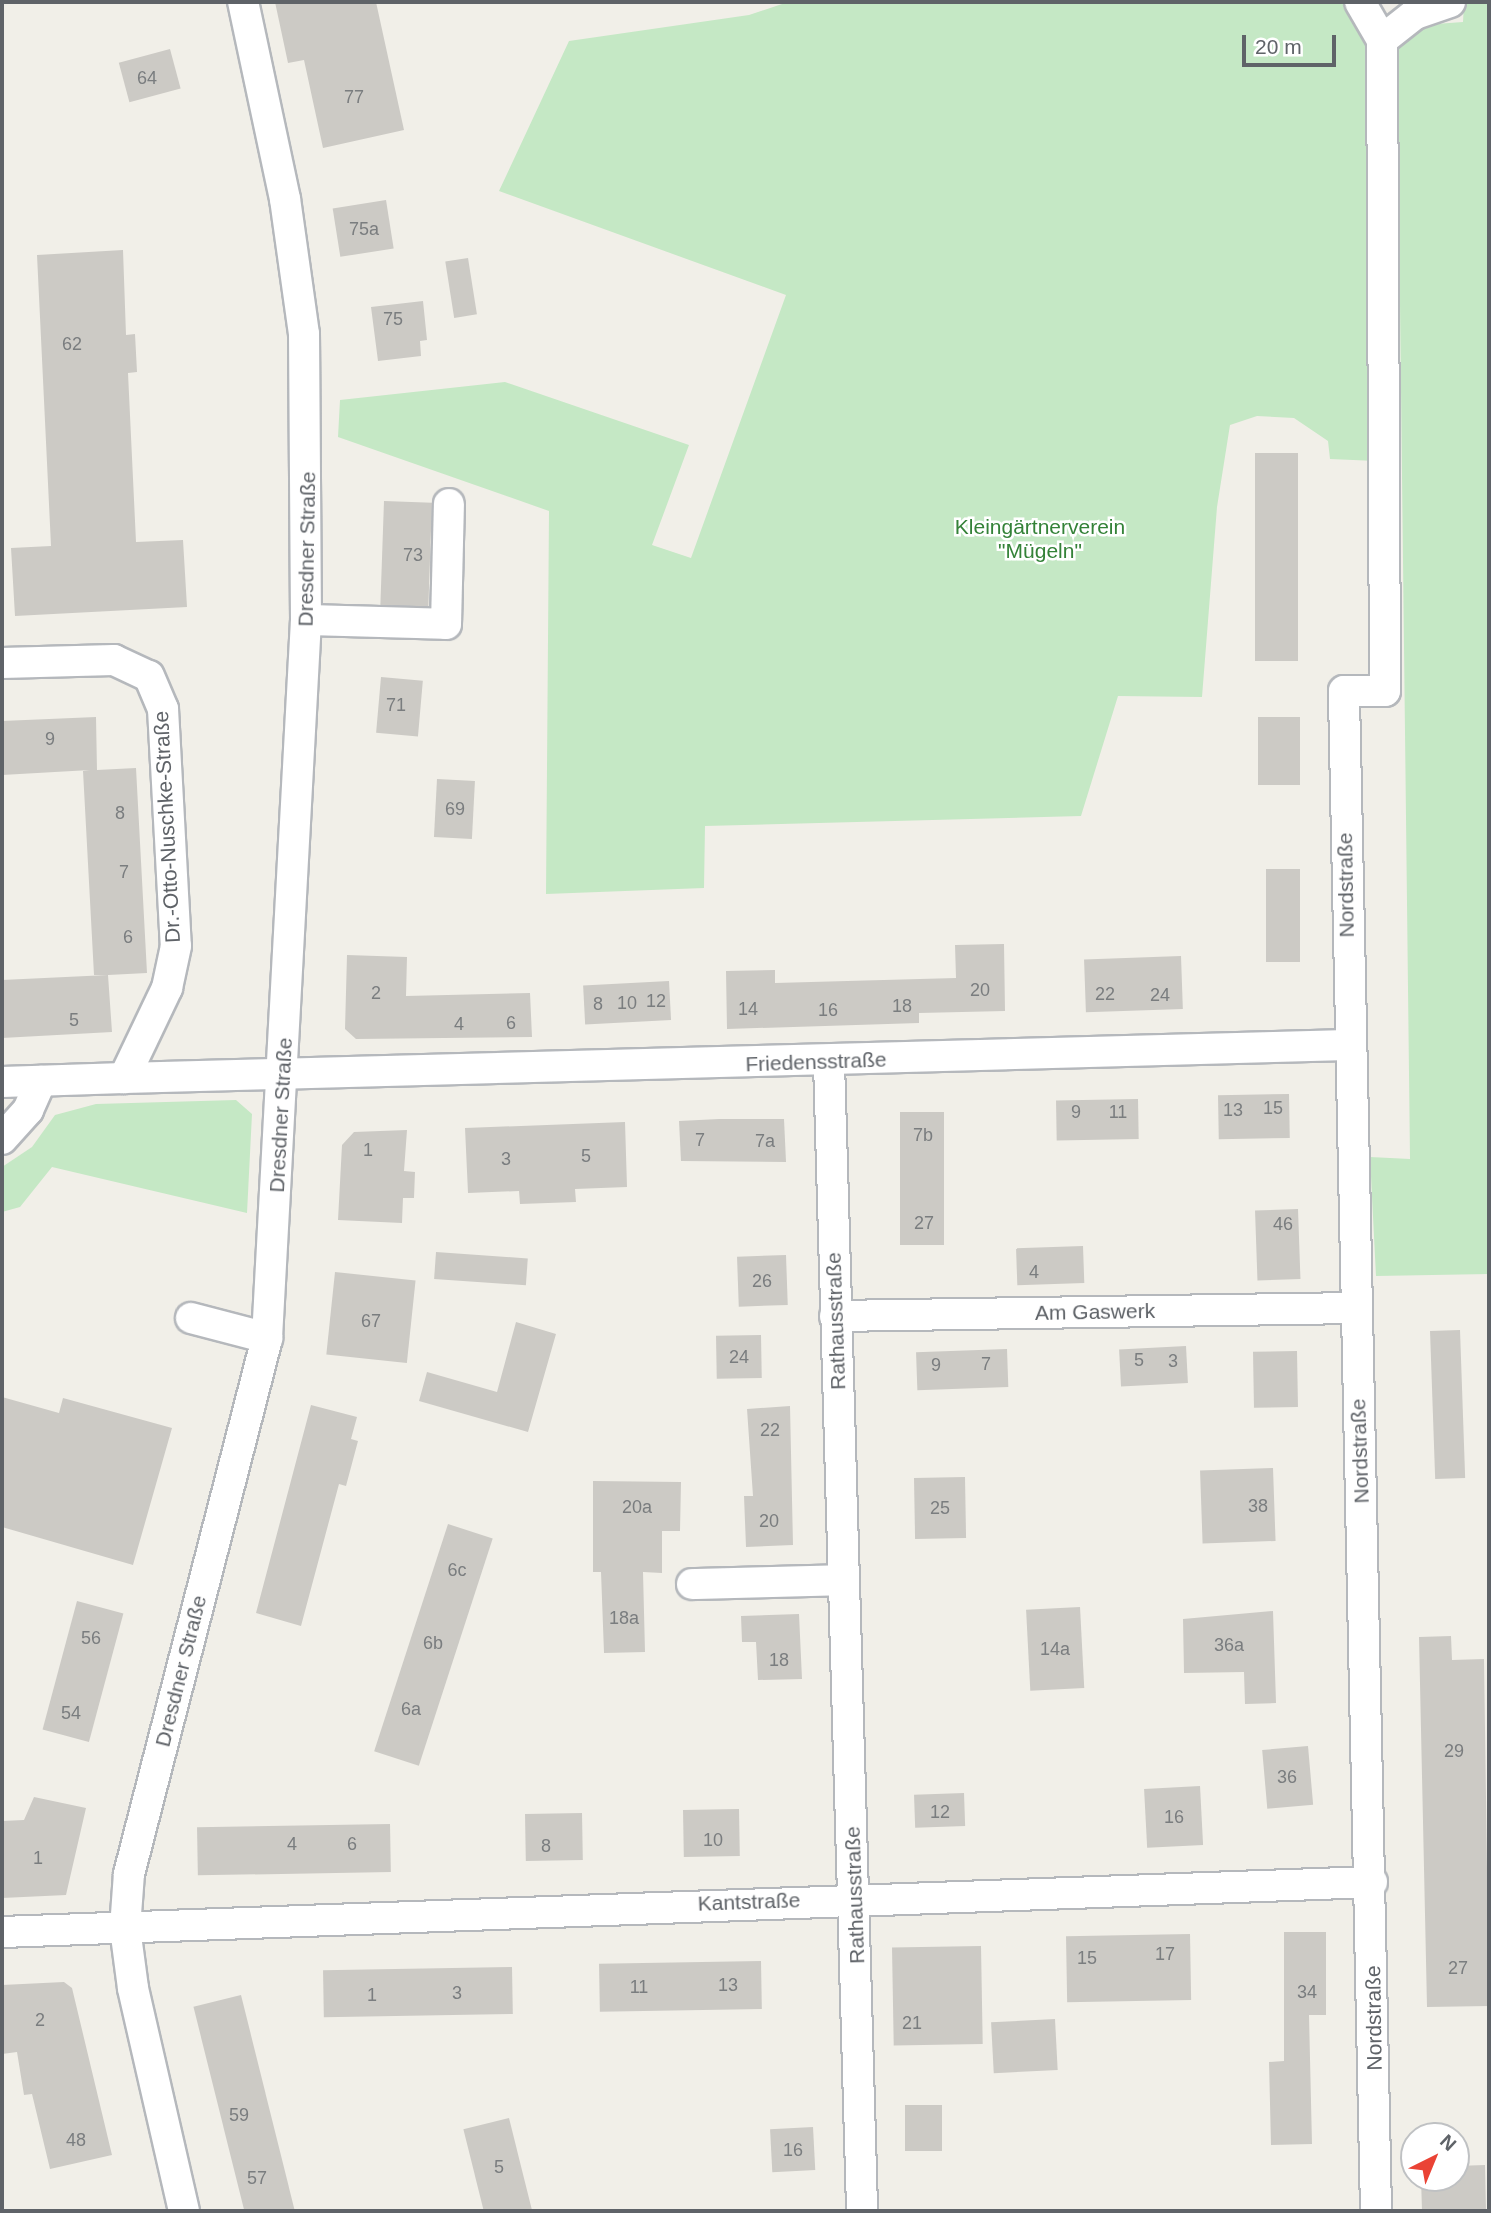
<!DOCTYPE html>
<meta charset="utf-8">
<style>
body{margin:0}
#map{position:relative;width:1491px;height:2213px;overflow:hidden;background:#f1efe8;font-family:Helvetica,sans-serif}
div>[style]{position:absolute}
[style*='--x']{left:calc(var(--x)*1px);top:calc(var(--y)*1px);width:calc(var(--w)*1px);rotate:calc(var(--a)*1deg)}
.green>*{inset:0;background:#c5e8c5}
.building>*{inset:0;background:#cccac5;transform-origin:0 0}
.roads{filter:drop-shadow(2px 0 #b5b8bc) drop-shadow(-2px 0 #b5b8bc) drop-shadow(0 2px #b5b8bc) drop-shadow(0 -2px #b5b8bc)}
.minor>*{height:30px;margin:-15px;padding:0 15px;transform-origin:15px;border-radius:15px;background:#fff}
span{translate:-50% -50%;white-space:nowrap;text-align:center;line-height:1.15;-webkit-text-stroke:5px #fff;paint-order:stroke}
.number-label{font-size:18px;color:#7a7d7f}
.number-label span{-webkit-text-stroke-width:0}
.park-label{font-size:21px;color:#348238}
.street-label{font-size:21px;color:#5f6368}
.frame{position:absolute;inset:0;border:4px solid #5f6368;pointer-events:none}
.north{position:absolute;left:1400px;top:2122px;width:70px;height:70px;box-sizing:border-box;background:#fff;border:2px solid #bfc1c3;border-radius:50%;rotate:43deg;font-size:19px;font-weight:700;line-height:28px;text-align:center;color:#5f6368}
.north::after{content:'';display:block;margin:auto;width:24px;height:32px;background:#ea4335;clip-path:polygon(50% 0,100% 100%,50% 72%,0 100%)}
.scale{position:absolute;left:1242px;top:35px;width:94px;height:32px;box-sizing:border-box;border:4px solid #5f6368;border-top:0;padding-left:9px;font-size:21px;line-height:24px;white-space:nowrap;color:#5f6368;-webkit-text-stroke:5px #fff;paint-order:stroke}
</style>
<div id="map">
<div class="green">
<i style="clip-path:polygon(788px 2px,1346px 2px,1376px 42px,1376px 461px,1330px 459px,1328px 441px,1294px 418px,1257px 416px,1230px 425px,1217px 507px,1202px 697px,1118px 696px,1081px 816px,705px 826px,704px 888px,546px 894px,549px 511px,338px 437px,340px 400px,505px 382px,689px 445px,652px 545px,691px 558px,786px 295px,499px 191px,569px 41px,749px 15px)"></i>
<i style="clip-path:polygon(1464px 2px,1489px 2px,1489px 1274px,1376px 1276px,1370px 1157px,1410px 1159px,1397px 48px,1422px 25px,1463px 22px)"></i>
<i style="clip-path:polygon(236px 1100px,252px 1114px,247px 1213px,52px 1167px,20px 1207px,2px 1212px,2px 1167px,32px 1147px,55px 1115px,96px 1104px)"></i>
</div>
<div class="building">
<i style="clip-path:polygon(275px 2px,376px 2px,404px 130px,323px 148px,304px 60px,288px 63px)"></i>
<i style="left:170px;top:49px;width:41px;height:53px;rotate:75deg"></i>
<i style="left:386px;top:200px;width:49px;height:54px;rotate:81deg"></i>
<i style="clip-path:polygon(123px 250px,126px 335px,135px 334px,137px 372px,128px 373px,136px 542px,183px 540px,187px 607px,15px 616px,11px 548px,51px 546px,37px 255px)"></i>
<i style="left:468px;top:258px;width:57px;height:23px;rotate:81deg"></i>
<i style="clip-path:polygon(423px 301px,427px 340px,420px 341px,421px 356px,378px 361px,371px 307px)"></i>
<i style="left:1255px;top:453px;width:43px;height:208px"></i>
<i style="left:384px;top:501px;width:48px;height:104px;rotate:2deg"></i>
<i style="left:381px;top:677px;width:42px;height:56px;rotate:5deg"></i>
<i style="clip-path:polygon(96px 717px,97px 770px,136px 768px,147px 973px,108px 975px,112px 1032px,2px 1038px,2px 980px,108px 975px,94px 975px,83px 771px,90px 770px,2px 775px,2px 721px)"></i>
<i style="left:1258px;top:717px;width:42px;height:68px"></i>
<i style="left:437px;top:779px;width:38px;height:58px;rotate:3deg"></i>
<i style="left:1266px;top:869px;width:34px;height:93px"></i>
<i style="clip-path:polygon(1004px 944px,1005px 1011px,919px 1013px,919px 1023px,727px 1029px,726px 971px,775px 970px,775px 983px,956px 978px,955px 945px)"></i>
<i style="clip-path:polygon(347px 955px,407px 957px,406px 996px,530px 993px,532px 1037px,356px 1039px,345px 1029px)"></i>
<i style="left:1181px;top:956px;width:53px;height:97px;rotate:88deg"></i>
<i style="left:669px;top:981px;width:39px;height:86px;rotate:87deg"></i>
<i style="left:1289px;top:1094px;width:44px;height:71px;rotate:89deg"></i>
<i style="left:1138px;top:1099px;width:40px;height:82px;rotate:89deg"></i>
<i style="left:944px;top:1112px;width:133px;height:44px;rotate:90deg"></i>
<i style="clip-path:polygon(719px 1119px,784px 1119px,786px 1162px,681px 1161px,679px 1121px)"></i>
<i style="clip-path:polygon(625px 1122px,627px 1187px,575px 1189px,576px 1202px,520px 1204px,519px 1191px,468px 1193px,465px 1128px)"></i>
<i style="clip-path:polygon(407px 1130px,404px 1171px,415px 1172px,414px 1198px,403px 1198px,402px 1223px,338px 1220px,342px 1145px,354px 1132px)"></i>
<i style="left:1298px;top:1209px;width:70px;height:43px;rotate:88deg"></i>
<i style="left:1083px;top:1246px;width:37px;height:67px;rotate:88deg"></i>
<i style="left:436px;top:1252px;width:92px;height:27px;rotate:4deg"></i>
<i style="left:786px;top:1255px;width:50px;height:49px;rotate:88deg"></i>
<i style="left:335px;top:1272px;width:81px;height:83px;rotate:6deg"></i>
<i style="clip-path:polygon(516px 1322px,556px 1334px,528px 1432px,419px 1401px,427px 1372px,497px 1392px)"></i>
<i style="left:1460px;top:1330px;width:148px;height:30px;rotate:88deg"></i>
<i style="left:761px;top:1335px;width:43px;height:45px;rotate:89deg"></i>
<i style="left:1186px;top:1346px;width:37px;height:67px;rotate:87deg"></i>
<i style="left:1007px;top:1349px;width:38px;height:91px;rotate:88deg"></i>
<i style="left:1297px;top:1351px;width:56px;height:44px;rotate:89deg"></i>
<i style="clip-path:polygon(2px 1397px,59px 1413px,63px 1398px,172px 1428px,133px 1565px,2px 1527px)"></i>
<i style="clip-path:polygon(311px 1405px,357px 1417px,351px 1439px,358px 1441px,346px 1486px,339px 1484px,301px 1626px,256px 1613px)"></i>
<i style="clip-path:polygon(790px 1406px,793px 1545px,746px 1547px,744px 1496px,753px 1496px,747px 1409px)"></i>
<i style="left:1273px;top:1468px;width:73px;height:73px;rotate:88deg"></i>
<i style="left:965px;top:1477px;width:61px;height:51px;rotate:89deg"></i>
<i style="clip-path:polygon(593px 1481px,681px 1482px,680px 1531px,662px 1531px,662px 1573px,643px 1572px,645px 1652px,604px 1653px,601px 1572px,593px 1572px)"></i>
<i style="left:448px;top:1524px;width:47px;height:239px;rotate:18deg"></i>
<i style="left:77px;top:1601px;width:48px;height:133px;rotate:15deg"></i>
<i style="left:1080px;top:1607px;width:81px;height:54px;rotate:87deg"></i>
<i style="clip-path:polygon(1273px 1611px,1276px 1703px,1245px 1704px,1244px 1672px,1184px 1673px,1183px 1619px)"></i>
<i style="clip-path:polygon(799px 1614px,802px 1679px,758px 1680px,756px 1642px,742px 1642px,741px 1616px)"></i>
<i style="clip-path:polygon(1451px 1636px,1452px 1660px,1484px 1659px,1489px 2006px,1427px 2007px,1419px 1637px)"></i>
<i style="left:1308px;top:1746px;width:59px;height:46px;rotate:85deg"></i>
<i style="left:1200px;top:1786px;width:59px;height:56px;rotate:87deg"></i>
<i style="left:964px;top:1793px;width:33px;height:50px;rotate:88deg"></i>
<i style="clip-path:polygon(34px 1797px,86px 1808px,66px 1895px,2px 1898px,2px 1821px,24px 1820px)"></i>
<i style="left:739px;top:1809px;width:47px;height:56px;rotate:89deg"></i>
<i style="left:582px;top:1813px;width:47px;height:57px;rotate:89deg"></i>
<i style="left:390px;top:1824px;width:48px;height:193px;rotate:89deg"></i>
<i style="clip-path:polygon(1284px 1932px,1326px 1932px,1326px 2015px,1309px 2015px,1312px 2144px,1271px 2145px,1269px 2062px,1284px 2061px)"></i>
<i style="left:1190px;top:1934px;width:66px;height:124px;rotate:89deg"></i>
<i style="left:981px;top:1946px;width:98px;height:89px;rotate:89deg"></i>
<i style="left:761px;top:1961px;width:48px;height:162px;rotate:89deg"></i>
<i style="left:512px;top:1967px;width:47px;height:189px;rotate:89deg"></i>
<i style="clip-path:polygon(64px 1982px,72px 1988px,112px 2155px,50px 2169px,32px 2094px,24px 2095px,17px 2052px,2px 2054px,2px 1985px)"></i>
<i style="left:241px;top:1995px;width:222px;height:49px;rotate:76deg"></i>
<i style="left:1055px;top:2019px;width:51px;height:64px;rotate:87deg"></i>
<i style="left:905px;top:2105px;width:37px;height:46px"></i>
<i style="left:509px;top:2118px;width:96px;height:47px;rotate:76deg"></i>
<i style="left:813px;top:2127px;width:43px;height:43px;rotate:87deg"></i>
<i style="clip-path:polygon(1485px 2165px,1486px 2211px,1422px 2211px,1421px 2178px,1456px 2178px,1456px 2166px)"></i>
</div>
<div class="roads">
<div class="minor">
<i style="--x:1360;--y:2;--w:44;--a:59.9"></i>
<i style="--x:306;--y:620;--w:140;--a:1.6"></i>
<i style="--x:446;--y:624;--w:120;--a:-88.6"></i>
<i style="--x:2;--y:663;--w:112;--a:-1.5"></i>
<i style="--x:114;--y:660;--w:38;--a:25"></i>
<i style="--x:149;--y:676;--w:36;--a:67"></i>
<i style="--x:163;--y:709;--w:237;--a:86.9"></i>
<i style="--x:176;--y:946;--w:43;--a:102.1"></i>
<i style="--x:167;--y:988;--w:100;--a:115.5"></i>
<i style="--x:124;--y:1078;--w:1224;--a:-1.54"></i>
<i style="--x:829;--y:1062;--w:1149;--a:88.35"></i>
<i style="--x:2;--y:1082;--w:122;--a:-1.9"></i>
<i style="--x:2;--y:1139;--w:39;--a:-48"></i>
<i style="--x:28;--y:1110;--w:32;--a:-66"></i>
<i style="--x:835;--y:1316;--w:520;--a:-0.88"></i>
<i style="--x:191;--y:1318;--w:79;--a:14.7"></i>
<i style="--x:692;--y:1584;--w:151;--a:-1.5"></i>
<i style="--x:2;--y:1932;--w:1371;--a:-2.09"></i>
<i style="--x:184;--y:2211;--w:229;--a:-102.9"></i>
<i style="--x:133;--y:1988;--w:61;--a:-97.6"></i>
<i style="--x:125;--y:1928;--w:54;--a:-85.8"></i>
<i style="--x:129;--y:1874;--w:553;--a:-75.56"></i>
<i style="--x:267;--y:1338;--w:719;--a:-86.89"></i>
<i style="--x:306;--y:620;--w:286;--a:-90.4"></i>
<i style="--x:304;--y:334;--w:136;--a:-98"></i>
<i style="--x:285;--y:199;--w:201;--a:-102"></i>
<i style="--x:1376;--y:2211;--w:1520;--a:-91.21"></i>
<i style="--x:1344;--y:691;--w:41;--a:0"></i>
<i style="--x:1385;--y:691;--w:651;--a:-90.26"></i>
<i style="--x:1382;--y:40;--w:42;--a:-38.2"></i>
<i style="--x:1415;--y:14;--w:37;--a:-19"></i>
</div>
</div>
<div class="number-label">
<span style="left:147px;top:78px">64</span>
<span style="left:354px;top:97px">77</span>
<span style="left:364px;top:229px">75a</span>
<span style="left:393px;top:319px">75</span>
<span style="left:72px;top:344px">62</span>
<span style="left:413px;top:555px">73</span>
<span style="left:396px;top:705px">71</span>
<span style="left:50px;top:739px">9</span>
<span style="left:455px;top:809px">69</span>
<span style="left:120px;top:813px">8</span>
<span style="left:124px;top:872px">7</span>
<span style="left:128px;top:937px">6</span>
<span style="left:980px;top:990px">20</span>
<span style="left:376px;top:993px">2</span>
<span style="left:1105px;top:994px">22</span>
<span style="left:1160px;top:995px">24</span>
<span style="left:656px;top:1001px">12</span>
<span style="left:627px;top:1003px">10</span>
<span style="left:598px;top:1004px">8</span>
<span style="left:902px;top:1006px">18</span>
<span style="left:748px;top:1009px">14</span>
<span style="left:828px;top:1010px">16</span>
<span style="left:74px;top:1020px">5</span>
<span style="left:511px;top:1023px">6</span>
<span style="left:459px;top:1024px">4</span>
<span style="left:1273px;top:1108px">15</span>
<span style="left:1233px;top:1110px">13</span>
<span style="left:1076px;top:1112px">9</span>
<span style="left:1118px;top:1112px">11</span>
<span style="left:923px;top:1135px">7b</span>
<span style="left:700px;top:1140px">7</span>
<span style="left:765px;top:1141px">7a</span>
<span style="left:368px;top:1150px">1</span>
<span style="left:586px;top:1156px">5</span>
<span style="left:506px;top:1159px">3</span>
<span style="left:924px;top:1223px">27</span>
<span style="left:1283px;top:1224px">46</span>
<span style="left:1034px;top:1272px">4</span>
<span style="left:762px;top:1281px">26</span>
<span style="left:371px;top:1321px">67</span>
<span style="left:739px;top:1357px">24</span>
<span style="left:1139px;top:1360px">5</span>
<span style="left:1173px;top:1361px">3</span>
<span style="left:986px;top:1364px">7</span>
<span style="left:936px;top:1365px">9</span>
<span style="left:770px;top:1430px">22</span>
<span style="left:1258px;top:1506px">38</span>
<span style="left:637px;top:1507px">20a</span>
<span style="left:940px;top:1508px">25</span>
<span style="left:769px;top:1521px">20</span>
<span style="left:457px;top:1570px">6c</span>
<span style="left:624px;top:1618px">18a</span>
<span style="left:91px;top:1638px">56</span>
<span style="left:433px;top:1643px">6b</span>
<span style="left:1229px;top:1645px">36a</span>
<span style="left:1055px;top:1649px">14a</span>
<span style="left:779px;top:1660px">18</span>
<span style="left:411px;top:1709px">6a</span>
<span style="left:71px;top:1713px">54</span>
<span style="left:1454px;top:1751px">29</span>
<span style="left:1287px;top:1777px">36</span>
<span style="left:940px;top:1812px">12</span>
<span style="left:1174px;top:1817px">16</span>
<span style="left:713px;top:1840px">10</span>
<span style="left:292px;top:1844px">4</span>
<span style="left:352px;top:1844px">6</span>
<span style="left:546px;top:1846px">8</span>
<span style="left:38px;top:1858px">1</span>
<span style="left:1165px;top:1954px">17</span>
<span style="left:1087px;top:1958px">15</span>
<span style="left:1458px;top:1968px">27</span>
<span style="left:728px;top:1985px">13</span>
<span style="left:639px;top:1987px">11</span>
<span style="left:1307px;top:1992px">34</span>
<span style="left:457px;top:1993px">3</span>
<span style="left:372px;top:1995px">1</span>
<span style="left:40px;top:2020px">2</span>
<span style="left:912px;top:2023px">21</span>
<span style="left:239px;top:2115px">59</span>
<span style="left:76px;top:2140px">48</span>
<span style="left:793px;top:2150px">16</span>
<span style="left:499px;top:2167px">5</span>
<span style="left:257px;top:2178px">57</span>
</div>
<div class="park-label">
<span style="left:1040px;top:539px">Kleingärtnerverein<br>"Mügeln"</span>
</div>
<div class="street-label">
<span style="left:307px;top:549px;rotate:-89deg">Dresdner Straße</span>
<span style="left:167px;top:827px;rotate:-93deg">Dr.-Otto-Nuschke-Straße</span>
<span style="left:1346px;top:885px;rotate:-91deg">Nordstraße</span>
<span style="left:816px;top:1062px;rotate:-2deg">Friedensstraße</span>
<span style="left:281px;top:1115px;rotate:-87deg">Dresdner Straße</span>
<span style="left:1095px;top:1312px;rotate:-1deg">Am Gaswerk</span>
<span style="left:836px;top:1321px;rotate:-92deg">Rathausstraße</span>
<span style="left:1360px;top:1451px;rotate:-92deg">Nordstraße</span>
<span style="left:181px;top:1671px;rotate:-76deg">Dresdner Straße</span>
<span style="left:855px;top:1895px;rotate:-92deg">Rathausstraße</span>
<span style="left:749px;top:1902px;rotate:-2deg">Kantstraße</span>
<span style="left:1374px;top:2018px;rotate:-91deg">Nordstraße</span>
</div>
<div class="frame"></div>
<div class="north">N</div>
<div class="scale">20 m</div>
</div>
